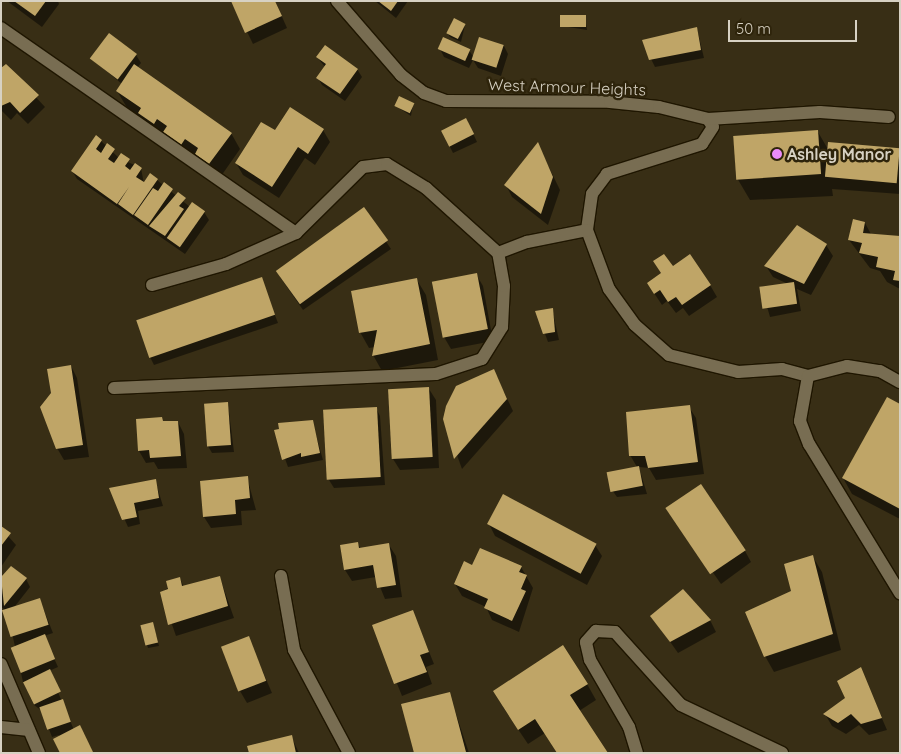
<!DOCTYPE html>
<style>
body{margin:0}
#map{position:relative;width:901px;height:754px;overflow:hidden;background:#382e15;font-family:Quicksand,sans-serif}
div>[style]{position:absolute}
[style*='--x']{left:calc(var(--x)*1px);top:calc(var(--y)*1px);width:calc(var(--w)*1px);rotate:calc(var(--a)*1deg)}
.shadow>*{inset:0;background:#0007}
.building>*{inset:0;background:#bfa567;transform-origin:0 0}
.roads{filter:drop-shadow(1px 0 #1f1600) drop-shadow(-1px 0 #1f1600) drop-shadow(0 1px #1f1600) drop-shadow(0 -1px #1f1600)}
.minor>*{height:12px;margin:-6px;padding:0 6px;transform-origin:6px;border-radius:6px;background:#786d52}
.dots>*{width:14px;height:14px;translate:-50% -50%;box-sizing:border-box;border:2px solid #2e240b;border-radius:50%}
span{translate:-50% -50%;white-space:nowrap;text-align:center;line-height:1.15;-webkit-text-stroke:5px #2e240b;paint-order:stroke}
.street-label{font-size:16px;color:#d7d1c3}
.poi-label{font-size:16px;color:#d7d1c3;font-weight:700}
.left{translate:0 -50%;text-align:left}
.frame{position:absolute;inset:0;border:2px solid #d7d1c3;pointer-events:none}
.scale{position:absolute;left:728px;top:20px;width:129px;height:22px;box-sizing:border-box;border:2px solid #d7d1c3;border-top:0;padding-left:6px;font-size:15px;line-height:18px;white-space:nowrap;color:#d7d1c3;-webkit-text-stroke:4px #2e240b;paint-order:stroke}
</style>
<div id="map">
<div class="shadow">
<i style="clip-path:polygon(7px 1px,58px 1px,59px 4px,42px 27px)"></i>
<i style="clip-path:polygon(232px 1px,275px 1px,287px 28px,253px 44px)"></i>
<i style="clip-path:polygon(375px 1px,408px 1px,396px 18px)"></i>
<i style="clip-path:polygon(585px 17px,587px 30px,562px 26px)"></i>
<i style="clip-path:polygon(465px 25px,461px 42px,450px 37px,448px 34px)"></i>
<i style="clip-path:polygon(697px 29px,704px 58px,655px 67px,651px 59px)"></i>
<i style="clip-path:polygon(109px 35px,136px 55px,141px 63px,137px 68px,231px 133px,240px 149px,219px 179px,197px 156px,190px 160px,126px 106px,117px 91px,122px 84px,92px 59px)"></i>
<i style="clip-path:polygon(504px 46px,508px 54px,501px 76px,478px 68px,473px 60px,469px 68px,444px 57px,440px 49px,469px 50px,474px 58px)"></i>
<i style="clip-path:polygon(317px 57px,357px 69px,362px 77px,345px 101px,322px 85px,318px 78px,325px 67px)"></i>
<i style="clip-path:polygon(6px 65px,45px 107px,28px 124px,17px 113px,11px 120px,1px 110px,1px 70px)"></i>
<i style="clip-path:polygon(413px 104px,411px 116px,396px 106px)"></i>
<i style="clip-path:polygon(470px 127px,477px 142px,453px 153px,449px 145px)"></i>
<i style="clip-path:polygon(323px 130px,330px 142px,315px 165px,305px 158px,279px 198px,243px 175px,236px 163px,275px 132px)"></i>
<i style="clip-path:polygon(818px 132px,829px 151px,900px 149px,900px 194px,832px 189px,833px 196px,750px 200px,737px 178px)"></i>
<i style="clip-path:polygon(101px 141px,119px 158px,141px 168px,144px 184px,157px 180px,190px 207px,192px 204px,204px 212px,209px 220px,185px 254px,77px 179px,72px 171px)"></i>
<i style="clip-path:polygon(538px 145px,560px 190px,548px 225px,512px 197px,506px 185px)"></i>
<i style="clip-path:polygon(364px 208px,391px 249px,303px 310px,280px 277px)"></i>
<i style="clip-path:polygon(865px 223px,872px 236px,900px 237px,900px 289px,887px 282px,880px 271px,870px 268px,849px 240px)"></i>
<i style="clip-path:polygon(826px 245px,833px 256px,811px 295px,797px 289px,801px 311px,770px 317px,762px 289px,788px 284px,773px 277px,766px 266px)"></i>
<i style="clip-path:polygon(654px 262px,710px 285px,717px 297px,689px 316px,683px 308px,676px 313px,667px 301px,662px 305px,648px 284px,662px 274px)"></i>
<i style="clip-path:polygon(476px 274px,483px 286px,493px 341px,451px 349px,444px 337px,434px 282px)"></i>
<i style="clip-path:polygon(261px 279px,278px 323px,154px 365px,150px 357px)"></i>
<i style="clip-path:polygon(417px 280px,426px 295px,438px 360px,382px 371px,373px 355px,375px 347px,369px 348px,360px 332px)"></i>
<i style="clip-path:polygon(552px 309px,559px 340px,548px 342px,537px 312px)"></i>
<i style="clip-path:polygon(71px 366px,77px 378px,89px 457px,64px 460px,57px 448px)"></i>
<i style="clip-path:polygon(494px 371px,513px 411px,462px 469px,444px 419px)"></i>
<i style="clip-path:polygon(429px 389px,436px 400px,439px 468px,400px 470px,393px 459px)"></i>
<i style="clip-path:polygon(228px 404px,234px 452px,212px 453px,208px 446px)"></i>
<i style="clip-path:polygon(900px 405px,900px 519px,852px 494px,843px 478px)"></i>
<i style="clip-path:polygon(689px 407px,696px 418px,704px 474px,656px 480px,649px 468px,639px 467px,647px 494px,617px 497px,612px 490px,637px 467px,630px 455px)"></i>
<i style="clip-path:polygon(376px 408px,380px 416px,385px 485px,334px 488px,329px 480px)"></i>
<i style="clip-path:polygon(137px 420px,178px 422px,184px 434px,187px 468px,158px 469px,154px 462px,146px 463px,139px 451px)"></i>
<i style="clip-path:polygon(312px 421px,323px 460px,288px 467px,275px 431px)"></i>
<i style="clip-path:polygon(247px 477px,256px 510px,241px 511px,242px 525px,211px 528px,204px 517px)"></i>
<i style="clip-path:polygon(155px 480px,163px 506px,138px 511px,140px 524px,128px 527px,111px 489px)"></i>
<i style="clip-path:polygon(667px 507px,745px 551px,751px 562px,721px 584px)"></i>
<i style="clip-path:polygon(489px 524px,595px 545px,602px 556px,587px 585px,495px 536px)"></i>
<i style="clip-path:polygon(1px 528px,16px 545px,1px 567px)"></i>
<i style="clip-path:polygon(357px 543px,361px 549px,389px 545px,396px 556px,402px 597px,385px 599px,376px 577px,352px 581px,345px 570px)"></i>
<i style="clip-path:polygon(813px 557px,822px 572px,841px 650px,774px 672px,765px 656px)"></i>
<i style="clip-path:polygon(521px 567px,533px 588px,519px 632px,492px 620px,486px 607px,462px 596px,455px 584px)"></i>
<i style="clip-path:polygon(220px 578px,234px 618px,176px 636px,161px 593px,180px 579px,184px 587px)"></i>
<i style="clip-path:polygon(1px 579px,26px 579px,30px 587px,12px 610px,39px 600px,43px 608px,53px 633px,44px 636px,58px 667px,49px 671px,74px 730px,84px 734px,93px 753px,61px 753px,59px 735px,52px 737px,42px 711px,34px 705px,23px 682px,7px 611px,1px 607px)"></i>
<i style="clip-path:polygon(413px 612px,434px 664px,426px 667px,432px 684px,402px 696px,374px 626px)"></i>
<i style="clip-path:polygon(652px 616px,710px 620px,716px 632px,678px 653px)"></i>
<i style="clip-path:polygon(142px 626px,154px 627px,159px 646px,148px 648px)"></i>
<i style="clip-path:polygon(248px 637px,272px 693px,247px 703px,240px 691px)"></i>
<i style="clip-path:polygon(860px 668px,887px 730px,869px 735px,859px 725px,846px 734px,832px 726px,825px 714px,846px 698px)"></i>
<i style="clip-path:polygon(587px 684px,596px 700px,528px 744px,503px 707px)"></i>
<i style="clip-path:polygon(449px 693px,469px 753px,415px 753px)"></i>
<i style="clip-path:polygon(291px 736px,299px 753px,250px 753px)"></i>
</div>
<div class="building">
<i style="clip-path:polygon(14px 1px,46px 1px,35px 16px)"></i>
<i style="clip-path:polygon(231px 1px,275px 1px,282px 16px,245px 33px)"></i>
<i style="clip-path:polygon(378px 1px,398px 1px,391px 11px)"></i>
<i style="left:560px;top:15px;width:26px;height:12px"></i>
<i style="left:454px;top:18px;width:13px;height:17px;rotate:27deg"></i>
<i style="clip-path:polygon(697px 27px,701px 50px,649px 60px,642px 40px)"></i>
<i style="left:109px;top:33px;width:35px;height:32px;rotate:37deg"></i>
<i style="left:443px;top:37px;width:30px;height:13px;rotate:24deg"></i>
<i style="left:479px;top:37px;width:26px;height:24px;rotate:18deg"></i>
<i style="clip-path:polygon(325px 45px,358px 69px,340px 94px,316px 78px,326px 64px,316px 57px)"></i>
<i style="clip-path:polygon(6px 64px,39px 95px,20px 113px,10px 102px,1px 106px,1px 68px)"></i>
<i style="clip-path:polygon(134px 64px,232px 133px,209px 164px,195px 154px,198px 148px,185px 139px,181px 145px,163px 132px,167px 126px,157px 119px,154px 124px,138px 113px,141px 108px,116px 91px)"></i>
<i style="left:399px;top:96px;width:17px;height:11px;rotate:25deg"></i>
<i style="clip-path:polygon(290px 107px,324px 129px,308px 154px,298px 147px,272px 187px,235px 163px,261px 122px,275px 130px)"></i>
<i style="left:466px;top:118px;width:18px;height:28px;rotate:63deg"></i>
<i style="left:818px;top:130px;width:44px;height:85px;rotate:86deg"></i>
<i style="clip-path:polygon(96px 135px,102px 140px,96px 149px,101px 153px,107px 143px,115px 149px,108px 159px,114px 163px,121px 153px,130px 159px,125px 166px,130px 170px,135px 163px,142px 168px,136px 177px,144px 182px,150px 173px,158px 179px,133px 215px,118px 204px,129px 187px,117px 204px,71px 171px)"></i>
<i style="clip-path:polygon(538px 142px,553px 177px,541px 214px,504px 185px)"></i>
<i style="left:828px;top:142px;width:72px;height:35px;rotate:5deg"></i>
<i style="clip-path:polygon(164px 182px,173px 189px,148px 225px,134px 215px,153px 188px,158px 191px)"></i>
<i style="clip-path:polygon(178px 192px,186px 198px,179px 206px,184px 209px,165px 236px,149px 226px)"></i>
<i style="left:192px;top:202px;width:16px;height:44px;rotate:35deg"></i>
<i style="left:364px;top:207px;width:41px;height:109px;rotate:54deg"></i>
<i style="clip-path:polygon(853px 219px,865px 222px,863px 233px,900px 236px,900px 281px,893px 280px,895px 271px,876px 267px,878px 257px,859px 253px,862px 243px,848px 240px)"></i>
<i style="clip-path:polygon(797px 225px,827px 244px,804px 284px,764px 266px)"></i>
<i style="clip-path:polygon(664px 254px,673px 266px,690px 254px,711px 285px,682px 305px,676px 297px,668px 302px,660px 290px,654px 294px,647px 283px,661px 273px,653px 261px)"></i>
<i style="left:477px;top:273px;width:57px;height:46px;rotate:79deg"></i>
<i style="left:262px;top:277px;width:40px;height:133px;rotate:71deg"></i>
<i style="clip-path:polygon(417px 278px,430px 344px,372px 356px,377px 330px,359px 333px,351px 291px)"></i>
<i style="left:794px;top:282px;width:22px;height:35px;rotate:82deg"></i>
<i style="clip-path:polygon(553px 308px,555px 332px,543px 334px,535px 311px)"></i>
<i style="clip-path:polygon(71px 365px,83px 445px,56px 449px,40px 407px,51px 393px,47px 369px)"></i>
<i style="clip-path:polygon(494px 369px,507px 399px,454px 459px,443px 419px,446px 406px,456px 386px)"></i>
<i style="left:429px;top:387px;width:70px;height:41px;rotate:87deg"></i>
<i style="clip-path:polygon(887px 397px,900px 404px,900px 509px,842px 478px)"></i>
<i style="left:228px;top:402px;width:43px;height:24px;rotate:86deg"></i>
<i style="clip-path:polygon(690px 405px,698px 462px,648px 468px,645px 456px,629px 456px,626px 412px)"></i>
<i style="left:377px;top:407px;width:70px;height:54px;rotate:87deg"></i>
<i style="clip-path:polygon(162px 417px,163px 421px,178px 421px,181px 456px,150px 458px,149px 450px,138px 451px,136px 419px)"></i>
<i style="clip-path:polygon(313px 420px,320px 453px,301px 457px,301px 453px,282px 460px,274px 430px,279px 429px,278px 423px)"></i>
<i style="left:639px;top:466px;width:20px;height:33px;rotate:79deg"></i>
<i style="clip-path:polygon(248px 476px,250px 498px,235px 500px,236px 514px,203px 517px,200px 481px)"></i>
<i style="clip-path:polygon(156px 479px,159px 498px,134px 503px,137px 517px,122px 520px,109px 488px)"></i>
<i style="left:701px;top:484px;width:80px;height:43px;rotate:56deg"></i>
<i style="left:503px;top:494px;width:106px;height:34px;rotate:28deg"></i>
<i style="clip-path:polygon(1px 526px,11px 533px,1px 546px)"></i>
<i style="clip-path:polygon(358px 542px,359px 548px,389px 543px,396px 585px,377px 588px,373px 565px,344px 570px,340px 545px)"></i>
<i style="clip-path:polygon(480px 548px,522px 566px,519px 572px,527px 575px,521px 589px,526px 591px,512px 621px,484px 608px,488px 599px,454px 584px,464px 561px,472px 565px)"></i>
<i style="clip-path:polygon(813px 555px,833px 634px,764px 657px,745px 612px,791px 591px,784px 564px)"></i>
<i style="clip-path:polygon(11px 566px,27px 578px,4px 606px,1px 577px)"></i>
<i style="clip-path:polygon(220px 576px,228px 606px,168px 625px,160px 592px,168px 589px,166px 581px,180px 577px,182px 586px)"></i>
<i style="clip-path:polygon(683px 589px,711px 620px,670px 642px,650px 616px)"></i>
<i style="left:40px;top:598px;width:28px;height:40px;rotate:72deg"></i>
<i style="clip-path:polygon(413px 610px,429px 652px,420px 655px,427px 672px,394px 684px,372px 625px)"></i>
<i style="left:153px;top:622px;width:21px;height:13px;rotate:76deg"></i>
<i style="left:45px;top:634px;width:27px;height:37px;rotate:68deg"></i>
<i style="left:249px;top:636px;width:48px;height:30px;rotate:69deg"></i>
<i style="clip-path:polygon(563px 645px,588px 684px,570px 695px,608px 753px,557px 753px,535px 719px,518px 730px,493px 691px)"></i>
<i style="clip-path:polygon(861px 667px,882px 718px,861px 724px,851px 714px,838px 723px,823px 714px,845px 698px,837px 681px)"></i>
<i style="left:50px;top:669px;width:25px;height:30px;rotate:64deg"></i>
<i style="clip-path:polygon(450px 692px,466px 752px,414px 753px,401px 704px)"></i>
<i style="left:63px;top:699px;width:24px;height:25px;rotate:71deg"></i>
<i style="clip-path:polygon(80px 725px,93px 752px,60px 753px,53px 739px)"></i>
<i style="clip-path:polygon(292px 735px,296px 753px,249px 753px,247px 746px)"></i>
</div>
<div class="roads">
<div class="minor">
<i style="--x:337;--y:1;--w:98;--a:49.1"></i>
<i style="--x:401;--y:75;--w:29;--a:38"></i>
<i style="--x:424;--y:93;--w:23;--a:20"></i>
<i style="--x:446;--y:101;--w:164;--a:0.3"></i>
<i style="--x:610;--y:102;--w:49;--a:5.8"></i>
<i style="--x:659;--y:107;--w:50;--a:13.8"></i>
<i style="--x:708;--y:119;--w:9;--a:58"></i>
<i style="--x:713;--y:127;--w:20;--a:123"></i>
<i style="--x:702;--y:144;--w:100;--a:162.5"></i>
<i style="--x:607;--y:174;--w:25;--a:127"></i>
<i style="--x:592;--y:194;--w:36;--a:98"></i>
<i style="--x:587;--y:230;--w:63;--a:69.6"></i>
<i style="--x:609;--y:289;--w:44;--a:54.2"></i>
<i style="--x:635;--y:325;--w:45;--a:41.4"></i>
<i style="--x:669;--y:355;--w:71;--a:13.8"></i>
<i style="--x:738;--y:372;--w:44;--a:-3.9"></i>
<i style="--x:782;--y:369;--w:27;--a:15"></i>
<i style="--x:1;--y:28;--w:359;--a:34.8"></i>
<i style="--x:708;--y:119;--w:112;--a:-3.6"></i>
<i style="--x:820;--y:112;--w:69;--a:4.1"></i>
<i style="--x:498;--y:253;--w:31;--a:-21"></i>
<i style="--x:527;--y:242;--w:61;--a:-11.3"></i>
<i style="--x:152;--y:285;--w:77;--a:-15.8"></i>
<i style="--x:226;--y:264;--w:77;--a:-23.9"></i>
<i style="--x:296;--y:233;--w:94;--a:-44.6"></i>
<i style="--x:363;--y:167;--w:24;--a:-7"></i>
<i style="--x:387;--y:164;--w:46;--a:31.6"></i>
<i style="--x:426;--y:188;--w:97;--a:42.1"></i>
<i style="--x:808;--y:376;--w:46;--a:100.1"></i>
<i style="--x:800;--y:421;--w:25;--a:69"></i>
<i style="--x:809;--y:444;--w:175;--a:58.6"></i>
<i style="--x:808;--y:376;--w:40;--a:-14.4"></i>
<i style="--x:847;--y:366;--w:33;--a:9"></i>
<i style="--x:880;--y:371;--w:23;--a:29"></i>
<i style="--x:114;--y:388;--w:322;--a:-2.5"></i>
<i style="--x:436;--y:374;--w:48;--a:-18.1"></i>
<i style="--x:482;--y:359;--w:38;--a:-58"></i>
<i style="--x:502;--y:327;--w:41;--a:-87.2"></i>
<i style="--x:504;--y:286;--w:34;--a:-100"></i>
<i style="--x:281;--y:576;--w:75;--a:80"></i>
<i style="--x:294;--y:650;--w:117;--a:61.9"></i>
<i style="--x:1;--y:664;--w:97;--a:66.9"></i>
<i style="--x:1;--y:727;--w:28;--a:6"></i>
<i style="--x:637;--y:753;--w:27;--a:-107"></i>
<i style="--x:629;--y:727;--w:78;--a:-120.2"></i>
<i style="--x:590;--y:660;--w:18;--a:-103"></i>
<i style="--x:586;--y:642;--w:15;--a:-48"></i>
<i style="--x:596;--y:631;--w:19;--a:3"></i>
<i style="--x:615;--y:632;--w:98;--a:47.9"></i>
<i style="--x:681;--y:705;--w:112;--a:25.4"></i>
</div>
</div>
<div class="dots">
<i style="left:777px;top:154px;background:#ec8cfa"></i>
</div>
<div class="street-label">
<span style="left:567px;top:87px;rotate:2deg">West Armour Heights</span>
</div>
<div class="poi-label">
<span class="left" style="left:787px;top:154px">Ashley Manor</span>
</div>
<div class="frame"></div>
<div class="scale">50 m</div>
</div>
